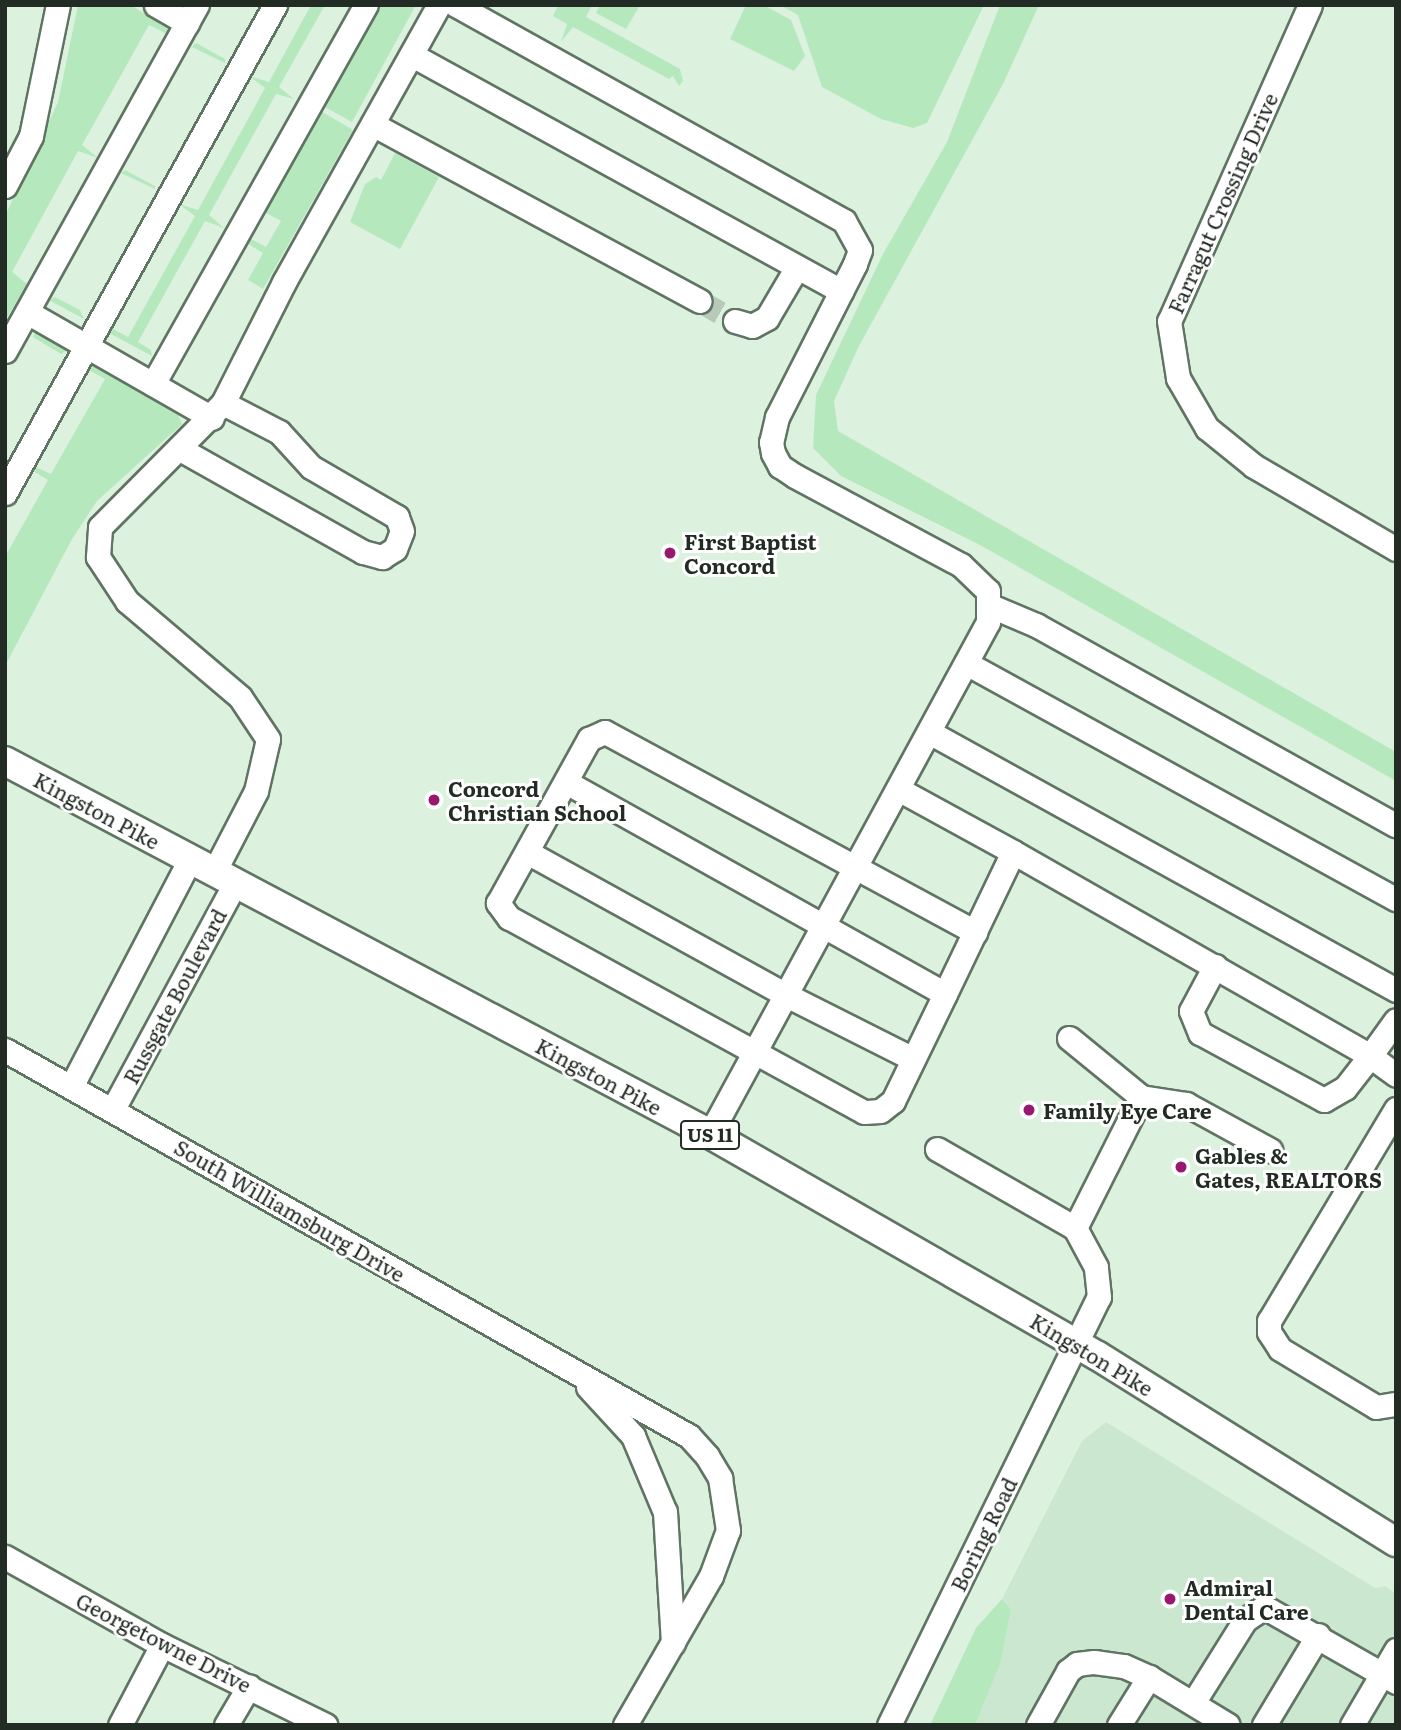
<!DOCTYPE html>
<style>
body{margin:0}
#map{position:relative;width:1401px;height:1730px;overflow:hidden;background:#dcf2df;font-family:Literata,serif}
div>[style]{position:absolute}
[style*='--x']{left:calc(var(--x)*1px);top:calc(var(--y)*1px);width:calc(var(--w)*1px);rotate:calc(var(--a)*1deg)}
.built>*{inset:0;background:#cbe7cf}
.green>*{inset:0;background:#b6e8be}
.minor-tunnel>*{height:23px;margin-top:-11.5px;transform-origin:0;background:repeating-linear-gradient(90deg,#b7caba 0 23px,transparent 0 34px)}
.roads{filter:drop-shadow(2px 0 #607463) drop-shadow(-2px 0 #607463) drop-shadow(0 2px #607463) drop-shadow(0 -2px #607463)}
.minor>*{height:23px;margin:-11.5px;padding:0 11.5px;transform-origin:11.5px;border-radius:11.5px;background:#fff}
.major>*{height:28px;margin:-14px;padding:0 14px;transform-origin:14px;border-radius:14px;background:#fff}
.dots>*{width:19px;height:19px;translate:-50% -50%;box-sizing:border-box;border:4px solid #fff;border-radius:50%}
span{translate:-50% -50%;white-space:nowrap;text-align:center;line-height:1.15;-webkit-text-stroke:6px #fff;paint-order:stroke}
.shield-label span{padding:2px 5px;background:#fff;border:2px solid;border-radius:5px;-webkit-text-stroke-width:0}
.shield-label{font-size:19px;color:#222b24;font-weight:700}
.street-label{font-size:21px;color:#222b24}
.poi-label{font-size:21px;color:#222b24;font-weight:700}
.left{translate:0 -50%;text-align:left}
.frame{position:absolute;inset:0;border:7px solid #222b24;pointer-events:none}
</style>
<div id="map">
<div class="built">
<i style="clip-path:polygon(1106px 1422px,1375px 1588px,1385px 1586px,1396px 1594px,1396px 1725px,975px 1725px,1001px 1662px,1011px 1609px,1002px 1599px,1082px 1441px)"></i>
</div>
<div class="green">
<i style="clip-path:polygon(78px 5px,131px 5px,169px 30px,165px 33px,149px 25px,82px 145px,98px 158px,78px 151px,12px 272px,27px 284px,5px 321px,5px 216px,58px 102px)"></i>
<i style="clip-path:polygon(311px 5px,325px 5px,279px 87px,294px 99px,276px 94px,209px 215px,224px 228px,205px 221px,138px 342px,151px 350px,152px 356px,107px 332px,113px 329px,128px 337px,195px 216px,179px 204px,198px 210px,265px 88px,249px 76px,269px 82px)"></i>
<i style="clip-path:polygon(377px 5px,416px 5px,352px 122px,321px 105px)"></i>
<i style="clip-path:polygon(558px 5px,592px 5px,586px 17px,680px 69px,683px 81px,679px 86px,673px 76px,669px 79px,573px 27px,561px 42px,567px 24px,553px 16px)"></i>
<i style="clip-path:polygon(600px 5px,640px 5px,626px 29px,596px 13px)"></i>
<i style="clip-path:polygon(746px 5px,764px 5px,791px 20px,805px 56px,794px 71px,730px 39px)"></i>
<i style="clip-path:polygon(780px 5px,984px 5px,927px 123px,913px 128px,881px 119px,822px 87px,798px 15px)"></i>
<i style="clip-path:polygon(1000px 5px,1039px 5px,1003px 84px,859px 346px,834px 401px,838px 431px,1396px 752px,1396px 781px,980px 545px,841px 476px,813px 448px,816px 395px,883px 254px,947px 142px)"></i>
<i style="clip-path:polygon(196px 43px,225px 59px,225px 63px,192px 47px)"></i>
<i style="clip-path:polygon(319px 110px,353px 130px,263px 289px,248px 280px,263px 253px,247px 243px,251px 239px,266px 247px,281px 221px,266px 213px,266px 206px)"></i>
<i style="clip-path:polygon(395px 153px,439px 177px,400px 249px,350px 222px,365px 184px,376px 177px,381px 180px)"></i>
<i style="clip-path:polygon(125px 170px,155px 186px,155px 189px,121px 173px)"></i>
<i style="clip-path:polygon(55px 297px,80px 310px,84px 319px,49px 300px)"></i>
<i style="clip-path:polygon(36px 330px,64px 346px,66px 351px,61px 354px,33px 337px)"></i>
<i style="clip-path:polygon(91px 363px,175px 407px,182px 424px,97px 501px,72px 539px,5px 666px,5px 557px,48px 480px,33px 471px,33px 466px,51px 474px,105px 379px,89px 370px)"></i>
<i style="clip-path:polygon(1002px 1599px,1011px 1609px,1001px 1662px,975px 1725px,930px 1725px,976px 1628px)"></i>
</div>
<div class="minor-tunnel">
<i style="--x:700;--y:301;--w:40;--a:29.7"></i>
</div>
<div class="roads">
<div class="minor">
<i style="--x:156;--y:5;--w:36;--a:30"></i>
<i style="--x:456;--y:5;--w:444;--a:29.1"></i>
<i style="--x:844;--y:221;--w:33;--a:61"></i>
<i style="--x:860;--y:250;--w:15;--a:110"></i>
<i style="--x:855;--y:264;--w:172;--a:117"></i>
<i style="--x:777;--y:417;--w:26;--a:103"></i>
<i style="--x:771;--y:442;--w:11;--a:80"></i>
<i style="--x:773;--y:453;--w:15;--a:62"></i>
<i style="--x:780;--y:466;--w:18;--a:34"></i>
<i style="--x:795;--y:476;--w:188;--a:28.2"></i>
<i style="--x:961;--y:565;--w:37;--a:44"></i>
<i style="--x:988;--y:591;--w:31;--a:90"></i>
<i style="--x:988;--y:622;--w:583;--a:118.5"></i>
<i style="--x:1310;--y:5;--w:346;--a:114"></i>
<i style="--x:1169;--y:321;--w:58;--a:81"></i>
<i style="--x:1178;--y:378;--w:58;--a:59.9"></i>
<i style="--x:1207;--y:428;--w:60;--a:39"></i>
<i style="--x:1254;--y:466;--w:164;--a:30.3"></i>
<i style="--x:412;--y:55;--w:490;--a:28.8"></i>
<i style="--x:374;--y:125;--w:370;--a:28.4"></i>
<i style="--x:5;--y:186;--w:56;--a:-62.5"></i>
<i style="--x:31;--y:136;--w:134;--a:-78.4"></i>
<i style="--x:27;--y:312;--w:213;--a:29.8"></i>
<i style="--x:735;--y:321;--w:18;--a:16"></i>
<i style="--x:752;--y:326;--w:17;--a:-28"></i>
<i style="--x:767;--y:318;--w:59;--a:-59.5"></i>
<i style="--x:5;--y:351;--w:396;--a:-61"></i>
<i style="--x:153;--y:384;--w:435;--a:-60.7"></i>
<i style="--x:180;--y:449;--w:210;--a:29.4"></i>
<i style="--x:363;--y:552;--w:20;--a:15"></i>
<i style="--x:382;--y:557;--w:15;--a:-32"></i>
<i style="--x:395;--y:549;--w:19;--a:-69"></i>
<i style="--x:402;--y:531;--w:15;--a:-110"></i>
<i style="--x:397;--y:517;--w:99;--a:-149.8"></i>
<i style="--x:311;--y:467;--w:47;--a:-132.4"></i>
<i style="--x:279;--y:432;--w:63;--a:-152.6"></i>
<i style="--x:5;--y:493;--w:558;--a:-61.05"></i>
<i style="--x:991;--y:606;--w:49;--a:22.9"></i>
<i style="--x:1036;--y:625;--w:412;--a:29.1"></i>
<i style="--x:966;--y:663;--w:491;--a:28.8"></i>
<i style="--x:929;--y:732;--w:534;--a:28.92"></i>
<i style="--x:566;--y:782;--w:434;--a:29.2"></i>
<i style="--x:898;--y:789;--w:131;--a:28.7"></i>
<i style="--x:1013;--y:852;--w:157;--a:115.6"></i>
<i style="--x:945;--y:994;--w:119;--a:115.9"></i>
<i style="--x:893;--y:1101;--w:16;--a:142"></i>
<i style="--x:880;--y:1111;--w:16;--a:176"></i>
<i style="--x:864;--y:1112;--w:405;--a:-151.3"></i>
<i style="--x:509;--y:918;--w:19;--a:-126"></i>
<i style="--x:498;--y:903;--w:188;--a:-61"></i>
<i style="--x:589;--y:739;--w:17;--a:-24"></i>
<i style="--x:605;--y:732;--w:421;--a:28.4"></i>
<i style="--x:527;--y:852;--w:296;--a:28.9"></i>
<i style="--x:786;--y:995;--w:142;--a:26.7"></i>
<i style="--x:1013;--y:852;--w:411;--a:29.7"></i>
<i style="--x:1370;--y:1056;--w:44;--a:-54.2"></i>
<i style="--x:214;--y:872;--w:91;--a:-62.6"></i>
<i style="--x:256;--y:791;--w:53;--a:-77"></i>
<i style="--x:268;--y:739;--w:50;--a:-123.7"></i>
<i style="--x:240;--y:697;--w:148;--a:-139.7"></i>
<i style="--x:127;--y:601;--w:53;--a:-123.4"></i>
<i style="--x:98;--y:557;--w:30;--a:-86"></i>
<i style="--x:100;--y:527;--w:175;--a:-45.2"></i>
<i style="--x:223;--y:403;--w:136;--a:-63.2"></i>
<i style="--x:284;--y:282;--w:317;--a:-60.8"></i>
<i style="--x:1215;--y:966;--w:51;--a:118.1"></i>
<i style="--x:1191;--y:1011;--w:24;--a:68"></i>
<i style="--x:1200;--y:1033;--w:141;--a:28.4"></i>
<i style="--x:1324;--y:1100;--w:24;--a:-30"></i>
<i style="--x:1345;--y:1088;--w:41;--a:-52"></i>
<i style="--x:1370;--y:1056;--w:32;--a:36"></i>
<i style="--x:1069;--y:1038;--w:93;--a:39.3"></i>
<i style="--x:1141;--y:1097;--w:46;--a:8.8"></i>
<i style="--x:1186;--y:1104;--w:96;--a:28.7"></i>
<i style="--x:5;--y:1050;--w:785;--a:29.44"></i>
<i style="--x:689;--y:1436;--w:27;--a:48"></i>
<i style="--x:707;--y:1456;--w:26;--a:59"></i>
<i style="--x:720;--y:1478;--w:53;--a:81.3"></i>
<i style="--x:728;--y:1530;--w:49;--a:110.3"></i>
<i style="--x:711;--y:1576;--w:172;--a:120"></i>
<i style="--x:72;--y:1085;--w:255;--a:-62.4"></i>
<i style="--x:113;--y:1109;--w:257;--a:-61.6"></i>
<i style="--x:1396;--y:1109;--w:247;--a:120.9"></i>
<i style="--x:1269;--y:1321;--w:11;--a:90"></i>
<i style="--x:1269;--y:1332;--w:20;--a:57"></i>
<i style="--x:1280;--y:1349;--w:112;--a:31.1"></i>
<i style="--x:1376;--y:1407;--w:20;--a:-9"></i>
<i style="--x:1075;--y:1228;--w:147;--a:-63.3"></i>
<i style="--x:588;--y:1387;--w:67;--a:47.4"></i>
<i style="--x:633;--y:1436;--w:82;--a:67.2"></i>
<i style="--x:665;--y:1512;--w:131;--a:86.5"></i>
<i style="--x:5;--y:1557;--w:180;--a:29.3"></i>
<i style="--x:162;--y:1645;--w:182;--a:26.1"></i>
<i style="--x:1193;--y:1703;--w:98;--a:-57.9"></i>
<i style="--x:1245;--y:1620;--w:23;--a:-34"></i>
<i style="--x:1264;--y:1607;--w:152;--a:29.6"></i>
<i style="--x:120;--y:1725;--w:90;--a:-62.3"></i>
<i style="--x:226;--y:1725;--w:45;--a:-59.5"></i>
<i style="--x:889;--y:1725;--w:477;--a:-63.9"></i>
<i style="--x:1099;--y:1297;--w:30;--a:-96"></i>
<i style="--x:1096;--y:1267;--w:44;--a:-118.3"></i>
<i style="--x:1075;--y:1228;--w:159;--a:-150.2"></i>
<i style="--x:1038;--y:1725;--w:62;--a:-60.9"></i>
<i style="--x:1068;--y:1671;--w:11;--a:-38"></i>
<i style="--x:1077;--y:1664;--w:17;--a:-7"></i>
<i style="--x:1094;--y:1662;--w:30;--a:8"></i>
<i style="--x:1124;--y:1666;--w:27;--a:24"></i>
<i style="--x:1149;--y:1677;--w:92;--a:31.3"></i>
<i style="--x:1119;--y:1725;--w:57;--a:-58"></i>
<i style="--x:1264;--y:1725;--w:105;--a:-59"></i>
<i style="--x:1352;--y:1725;--w:87;--a:-59.6"></i>
</div>
<div class="major">
<i style="--x:5;--y:761;--w:798;--a:27.88"></i>
<i style="--x:710;--y:1134;--w:447;--a:29.8"></i>
<i style="--x:1098;--y:1356;--w:351;--a:32"></i>
</div>
</div>
<div class="dots">
<i style="left:670px;top:553px;background:#98186f"></i>
<i style="left:434px;top:800px;background:#98186f"></i>
<i style="left:1029px;top:1110px;background:#98186f"></i>
<i style="left:1181px;top:1167px;background:#98186f"></i>
<i style="left:1170px;top:1599px;background:#98186f"></i>
</div>
<div class="shield-label">
<span style="left:710px;top:1135px">US 11</span>
</div>
<div class="street-label">
<span style="left:1222px;top:203px;rotate:-66deg">Farragut Crossing Drive</span>
<span style="left:97px;top:810px;rotate:28deg">Kingston Pike</span>
<span style="left:174px;top:996px;rotate:-62deg">Russgate Boulevard</span>
<span style="left:599px;top:1076px;rotate:28deg">Kingston Pike</span>
<span style="left:290px;top:1210px;rotate:30deg">South Williamsburg Drive</span>
<span style="left:1092px;top:1354px;rotate:31deg">Kingston Pike</span>
<span style="left:983px;top:1534px;rotate:-64deg">Boring Road</span>
<span style="left:164px;top:1642px;rotate:27deg">Georgetowne Drive</span>
</div>
<div class="poi-label">
<span class="left" style="left:684px;top:553px">First Baptist<br>Concord</span>
<span class="left" style="left:448px;top:800px">Concord<br>Christian School</span>
<span class="left" style="left:1043px;top:1110px">Family Eye Care</span>
<span class="left" style="left:1195px;top:1167px">Gables &amp;<br>Gates, REALTORS</span>
<span class="left" style="left:1184px;top:1599px">Admiral<br>Dental Care</span>
</div>
<div class="frame"></div>
</div>
